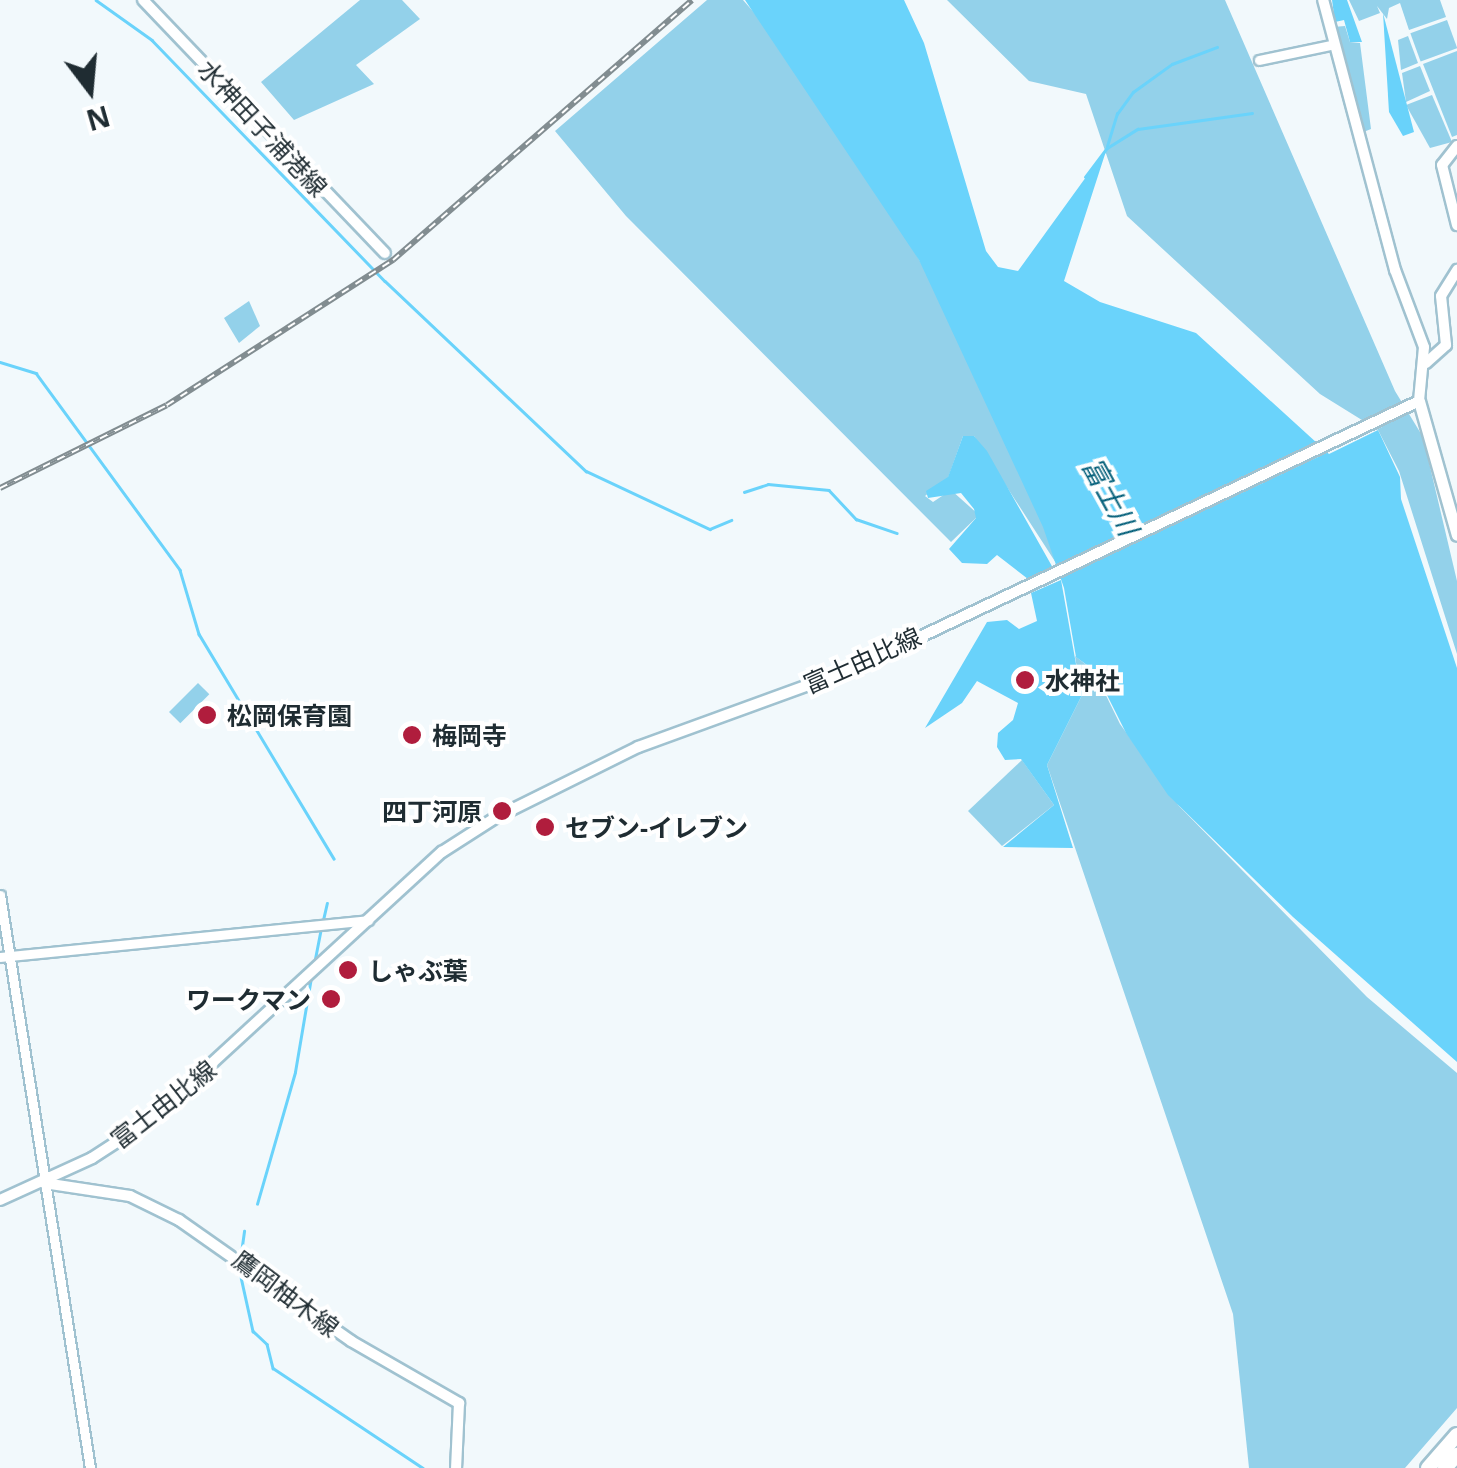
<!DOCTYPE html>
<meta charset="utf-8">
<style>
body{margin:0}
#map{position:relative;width:1457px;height:1468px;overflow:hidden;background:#f2f9fc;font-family:"Open Sans","Noto Sans JP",sans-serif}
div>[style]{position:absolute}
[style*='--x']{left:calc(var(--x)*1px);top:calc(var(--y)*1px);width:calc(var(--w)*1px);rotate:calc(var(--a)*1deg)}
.green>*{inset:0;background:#93d1ea;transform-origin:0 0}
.forest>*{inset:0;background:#69d2fa}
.water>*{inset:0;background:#6ad3fb}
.pier>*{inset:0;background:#f2f9fc}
.stream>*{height:2.5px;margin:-1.25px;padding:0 1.25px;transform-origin:1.25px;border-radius:1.25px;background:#6ad3fb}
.roads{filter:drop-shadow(2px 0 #a0c2d0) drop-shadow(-2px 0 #a0c2d0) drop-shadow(0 2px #a0c2d0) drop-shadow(0 -2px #a0c2d0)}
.tertiary>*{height:9px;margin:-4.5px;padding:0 4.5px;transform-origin:4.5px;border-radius:4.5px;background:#fff}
.secondary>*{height:10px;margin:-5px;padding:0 5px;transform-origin:5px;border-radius:5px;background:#fff}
.primary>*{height:11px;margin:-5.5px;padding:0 5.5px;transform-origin:5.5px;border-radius:5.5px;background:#fff}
.motorway>*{height:14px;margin:-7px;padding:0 7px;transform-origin:7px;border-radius:7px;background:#fff}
.rail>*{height:6px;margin-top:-3px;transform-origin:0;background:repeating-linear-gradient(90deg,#fff 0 8px,#828d91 0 16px);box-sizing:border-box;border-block:2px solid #828d91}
.dots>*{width:28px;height:28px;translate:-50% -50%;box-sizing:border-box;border:5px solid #fff;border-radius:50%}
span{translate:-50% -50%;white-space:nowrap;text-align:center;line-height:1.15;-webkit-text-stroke:8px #fff;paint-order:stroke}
.street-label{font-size:25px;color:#1f2c32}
.poi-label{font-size:25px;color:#1f2c32;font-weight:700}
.left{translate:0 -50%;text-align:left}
.right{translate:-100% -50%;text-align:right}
.water-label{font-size:28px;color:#035f7a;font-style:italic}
.north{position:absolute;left:40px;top:40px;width:100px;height:100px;-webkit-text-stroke:8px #fff;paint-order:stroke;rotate:164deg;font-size:28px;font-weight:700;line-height:40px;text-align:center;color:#1f2c32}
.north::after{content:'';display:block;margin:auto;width:35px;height:45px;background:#1f2c32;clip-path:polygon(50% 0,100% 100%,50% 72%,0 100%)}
</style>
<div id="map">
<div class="green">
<i style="clip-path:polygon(360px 0,402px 0,420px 19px,356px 65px,374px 84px,294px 120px,261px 82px)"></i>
<i style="clip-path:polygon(707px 0,743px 0,801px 66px,880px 191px,1006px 412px,1056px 563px,974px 436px,963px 436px,948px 478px,925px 496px,933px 502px,951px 490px,979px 515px,951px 542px,626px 216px,555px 131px)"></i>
<i style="clip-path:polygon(947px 0,1225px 0,1395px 391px,1423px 437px,1457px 581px,1457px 654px,1399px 471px,1378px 430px,1320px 394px,1127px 216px,1086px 94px,1029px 81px)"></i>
<i style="clip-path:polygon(1349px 0,1440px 0,1446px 17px,1409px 30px,1400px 3px,1389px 8px,1387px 19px,1377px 6px,1380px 13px,1359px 21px)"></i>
<i style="left:1447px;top:20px;width:30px;height:39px;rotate:70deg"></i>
<i style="clip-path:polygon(1345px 26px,1350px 42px,1360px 43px,1371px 129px,1361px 133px,1333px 27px)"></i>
<i style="clip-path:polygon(1408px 36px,1418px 63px,1401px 70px,1398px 40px)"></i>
<i style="clip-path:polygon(1457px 51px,1457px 135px,1452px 137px,1423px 64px)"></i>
<i style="clip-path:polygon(1420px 66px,1430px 91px,1406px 102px,1402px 73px)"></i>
<i style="clip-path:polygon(1432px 95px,1452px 142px,1430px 148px,1406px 105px)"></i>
<i style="clip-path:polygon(249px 301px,260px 326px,239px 343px,224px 318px)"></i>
<i style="clip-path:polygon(1075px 656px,1094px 671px,1120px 724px,1179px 806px,1367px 997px,1457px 1073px,1457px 1408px,1405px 1468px,1249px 1468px,1233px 1314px,1047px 765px,1087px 685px,1079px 681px)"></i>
<i style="left:198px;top:683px;width:16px;height:41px;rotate:45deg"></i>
<i style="clip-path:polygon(1022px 760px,1054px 805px,1002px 846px,968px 811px)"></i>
</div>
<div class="forest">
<i style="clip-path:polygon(1332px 0,1347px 0,1362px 42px,1350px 42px,1344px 20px,1335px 22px)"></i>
<i style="clip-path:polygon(1383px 13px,1414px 132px,1403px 136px,1389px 112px)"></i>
<i style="clip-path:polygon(963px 436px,974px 436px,987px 451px,1053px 568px,1028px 579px,997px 555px,987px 564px,962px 563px,949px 549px,976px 518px,974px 509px,961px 493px,928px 498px,926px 491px,948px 477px)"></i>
<i style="clip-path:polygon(1061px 580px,1079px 681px,1087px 685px,1047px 765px,1073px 848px,1003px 847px,1054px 805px,1021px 759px,1005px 760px,997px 747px,998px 733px,1013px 720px,1018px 703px,977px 681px,962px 703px,925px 728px,987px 622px,1007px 620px,1019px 629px,1037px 621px,1031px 593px)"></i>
</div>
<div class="water">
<i style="clip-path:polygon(745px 0,904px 0,924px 43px,986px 251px,998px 267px,1018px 271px,1107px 148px,1064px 281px,1100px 302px,1196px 333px,1329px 454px,1378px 430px,1400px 477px,1401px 499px,1457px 668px,1457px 1062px,1293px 917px,1168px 795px,1126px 733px,1095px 671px,1076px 657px,1064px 588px,1043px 527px,919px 260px)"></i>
</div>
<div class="pier">
<i style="clip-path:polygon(1379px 425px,1382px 427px,1056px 580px,1052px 568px,1270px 464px,1321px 440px,1330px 448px)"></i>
</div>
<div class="stream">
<i style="--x:96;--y:0;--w:69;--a:35.5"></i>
<i style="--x:152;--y:40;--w:335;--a:46"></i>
<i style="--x:385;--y:281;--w:277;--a:43.4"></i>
<i style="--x:586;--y:471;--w:137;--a:25.1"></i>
<i style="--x:710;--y:529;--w:23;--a:-23"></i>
<i style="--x:1107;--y:146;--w:34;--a:-73"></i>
<i style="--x:1117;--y:114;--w:27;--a:-54"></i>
<i style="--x:1133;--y:92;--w:48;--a:-35.7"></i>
<i style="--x:1172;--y:64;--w:48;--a:-20.7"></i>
<i style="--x:1085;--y:177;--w:36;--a:-53"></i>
<i style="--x:1107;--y:148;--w:36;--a:-32"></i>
<i style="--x:1138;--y:129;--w:115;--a:-8"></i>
<i style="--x:0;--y:362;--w:38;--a:17"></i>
<i style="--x:36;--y:373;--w:244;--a:53.8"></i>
<i style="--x:180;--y:570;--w:67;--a:73.5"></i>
<i style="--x:199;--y:634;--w:262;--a:59"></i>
<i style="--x:744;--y:492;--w:25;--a:-18"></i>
<i style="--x:768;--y:484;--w:61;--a:5.6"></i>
<i style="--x:829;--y:490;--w:40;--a:47"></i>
<i style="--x:856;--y:519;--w:43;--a:18.9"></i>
<i style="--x:323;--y:920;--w:17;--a:-77"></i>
<i style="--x:314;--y:964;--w:37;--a:-79"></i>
<i style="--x:257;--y:1204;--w:137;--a:-73.9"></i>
<i style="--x:295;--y:1072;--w:96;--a:-80.4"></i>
<i style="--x:240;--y:1260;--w:29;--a:-82"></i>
<i style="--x:239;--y:1268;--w:65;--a:77.5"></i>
<i style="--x:253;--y:1331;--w:19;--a:43"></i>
<i style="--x:267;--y:1344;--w:25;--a:76"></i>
<i style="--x:273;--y:1368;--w:180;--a:33.7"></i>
</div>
<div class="roads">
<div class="tertiary">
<i style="--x:1259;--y:60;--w:74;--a:-11.8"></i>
<i style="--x:0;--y:895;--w:580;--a:81.07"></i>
<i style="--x:0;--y:957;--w:370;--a:-5.7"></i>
</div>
<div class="secondary">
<i style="--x:143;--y:0;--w:350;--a:46.3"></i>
<i style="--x:1457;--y:146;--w:24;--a:128"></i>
<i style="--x:1442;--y:165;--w:62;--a:76"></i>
<i style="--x:1426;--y:363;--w:27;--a:-42"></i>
<i style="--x:1446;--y:345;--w:49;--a:-95.8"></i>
<i style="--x:1441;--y:296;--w:31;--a:-58"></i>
<i style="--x:44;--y:1183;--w:87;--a:8.6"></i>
<i style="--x:130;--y:1196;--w:55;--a:26.1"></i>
<i style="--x:179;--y:1220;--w:210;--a:35.1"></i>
<i style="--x:351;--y:1341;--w:125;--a:29.9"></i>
<i style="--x:459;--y:1403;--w:65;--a:92.6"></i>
<i style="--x:0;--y:1200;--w:101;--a:-24.5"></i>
<i style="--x:92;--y:1158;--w:68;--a:-33"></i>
<i style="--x:149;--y:1121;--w:398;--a:-42.6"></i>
<i style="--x:442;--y:852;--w:63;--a:-32.7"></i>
<i style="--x:495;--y:818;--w:160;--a:-26.4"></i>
<i style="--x:638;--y:747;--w:226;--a:-20"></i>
<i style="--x:850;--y:670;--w:629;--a:-25.3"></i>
<i style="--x:1419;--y:401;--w:54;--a:-84.7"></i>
<i style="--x:1424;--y:347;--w:82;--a:-110.6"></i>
<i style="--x:1395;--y:270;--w:279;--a:-104.9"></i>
</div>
<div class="primary">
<i style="--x:1419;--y:401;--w:139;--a:74.2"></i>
</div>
<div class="motorway">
<i style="--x:1428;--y:1468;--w:44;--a:-48.7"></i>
<i style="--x:1445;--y:1468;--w:18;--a:-47"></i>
</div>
</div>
<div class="rail">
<i style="--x:0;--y:488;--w:186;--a:-26.4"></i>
<i style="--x:167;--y:405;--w:269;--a:-32.7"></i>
<i style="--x:393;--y:260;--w:396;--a:-41"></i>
</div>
<div class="dots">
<i style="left:1025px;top:680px;background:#b01d3d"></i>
<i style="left:207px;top:715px;background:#b01d3d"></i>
<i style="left:412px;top:735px;background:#b01d3d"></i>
<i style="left:502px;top:811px;background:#b01d3d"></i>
<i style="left:545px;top:827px;background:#b01d3d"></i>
<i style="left:348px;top:970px;background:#b01d3d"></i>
<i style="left:331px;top:999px;background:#b01d3d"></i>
</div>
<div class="street-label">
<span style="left:263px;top:128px;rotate:47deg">水神田子浦港線</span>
<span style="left:862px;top:660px;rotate:-24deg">富士由比線</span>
<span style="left:163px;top:1104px;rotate:-38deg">富士由比線</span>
<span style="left:286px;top:1293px;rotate:37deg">鷹岡柚木線</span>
</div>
<div class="poi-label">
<span class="left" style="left:1045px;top:680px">水神社</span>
<span class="left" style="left:227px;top:715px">松岡保育園</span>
<span class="left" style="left:432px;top:735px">梅岡寺</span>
<span class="right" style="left:482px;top:811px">四丁河原</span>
<span class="left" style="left:565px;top:827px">セブン-イレブン</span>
<span class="left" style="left:368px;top:970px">しゃぶ葉</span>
<span class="right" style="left:311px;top:999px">ワークマン</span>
</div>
<div class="water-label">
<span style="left:1111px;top:496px;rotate:61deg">富士川</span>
</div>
<div class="north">N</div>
</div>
